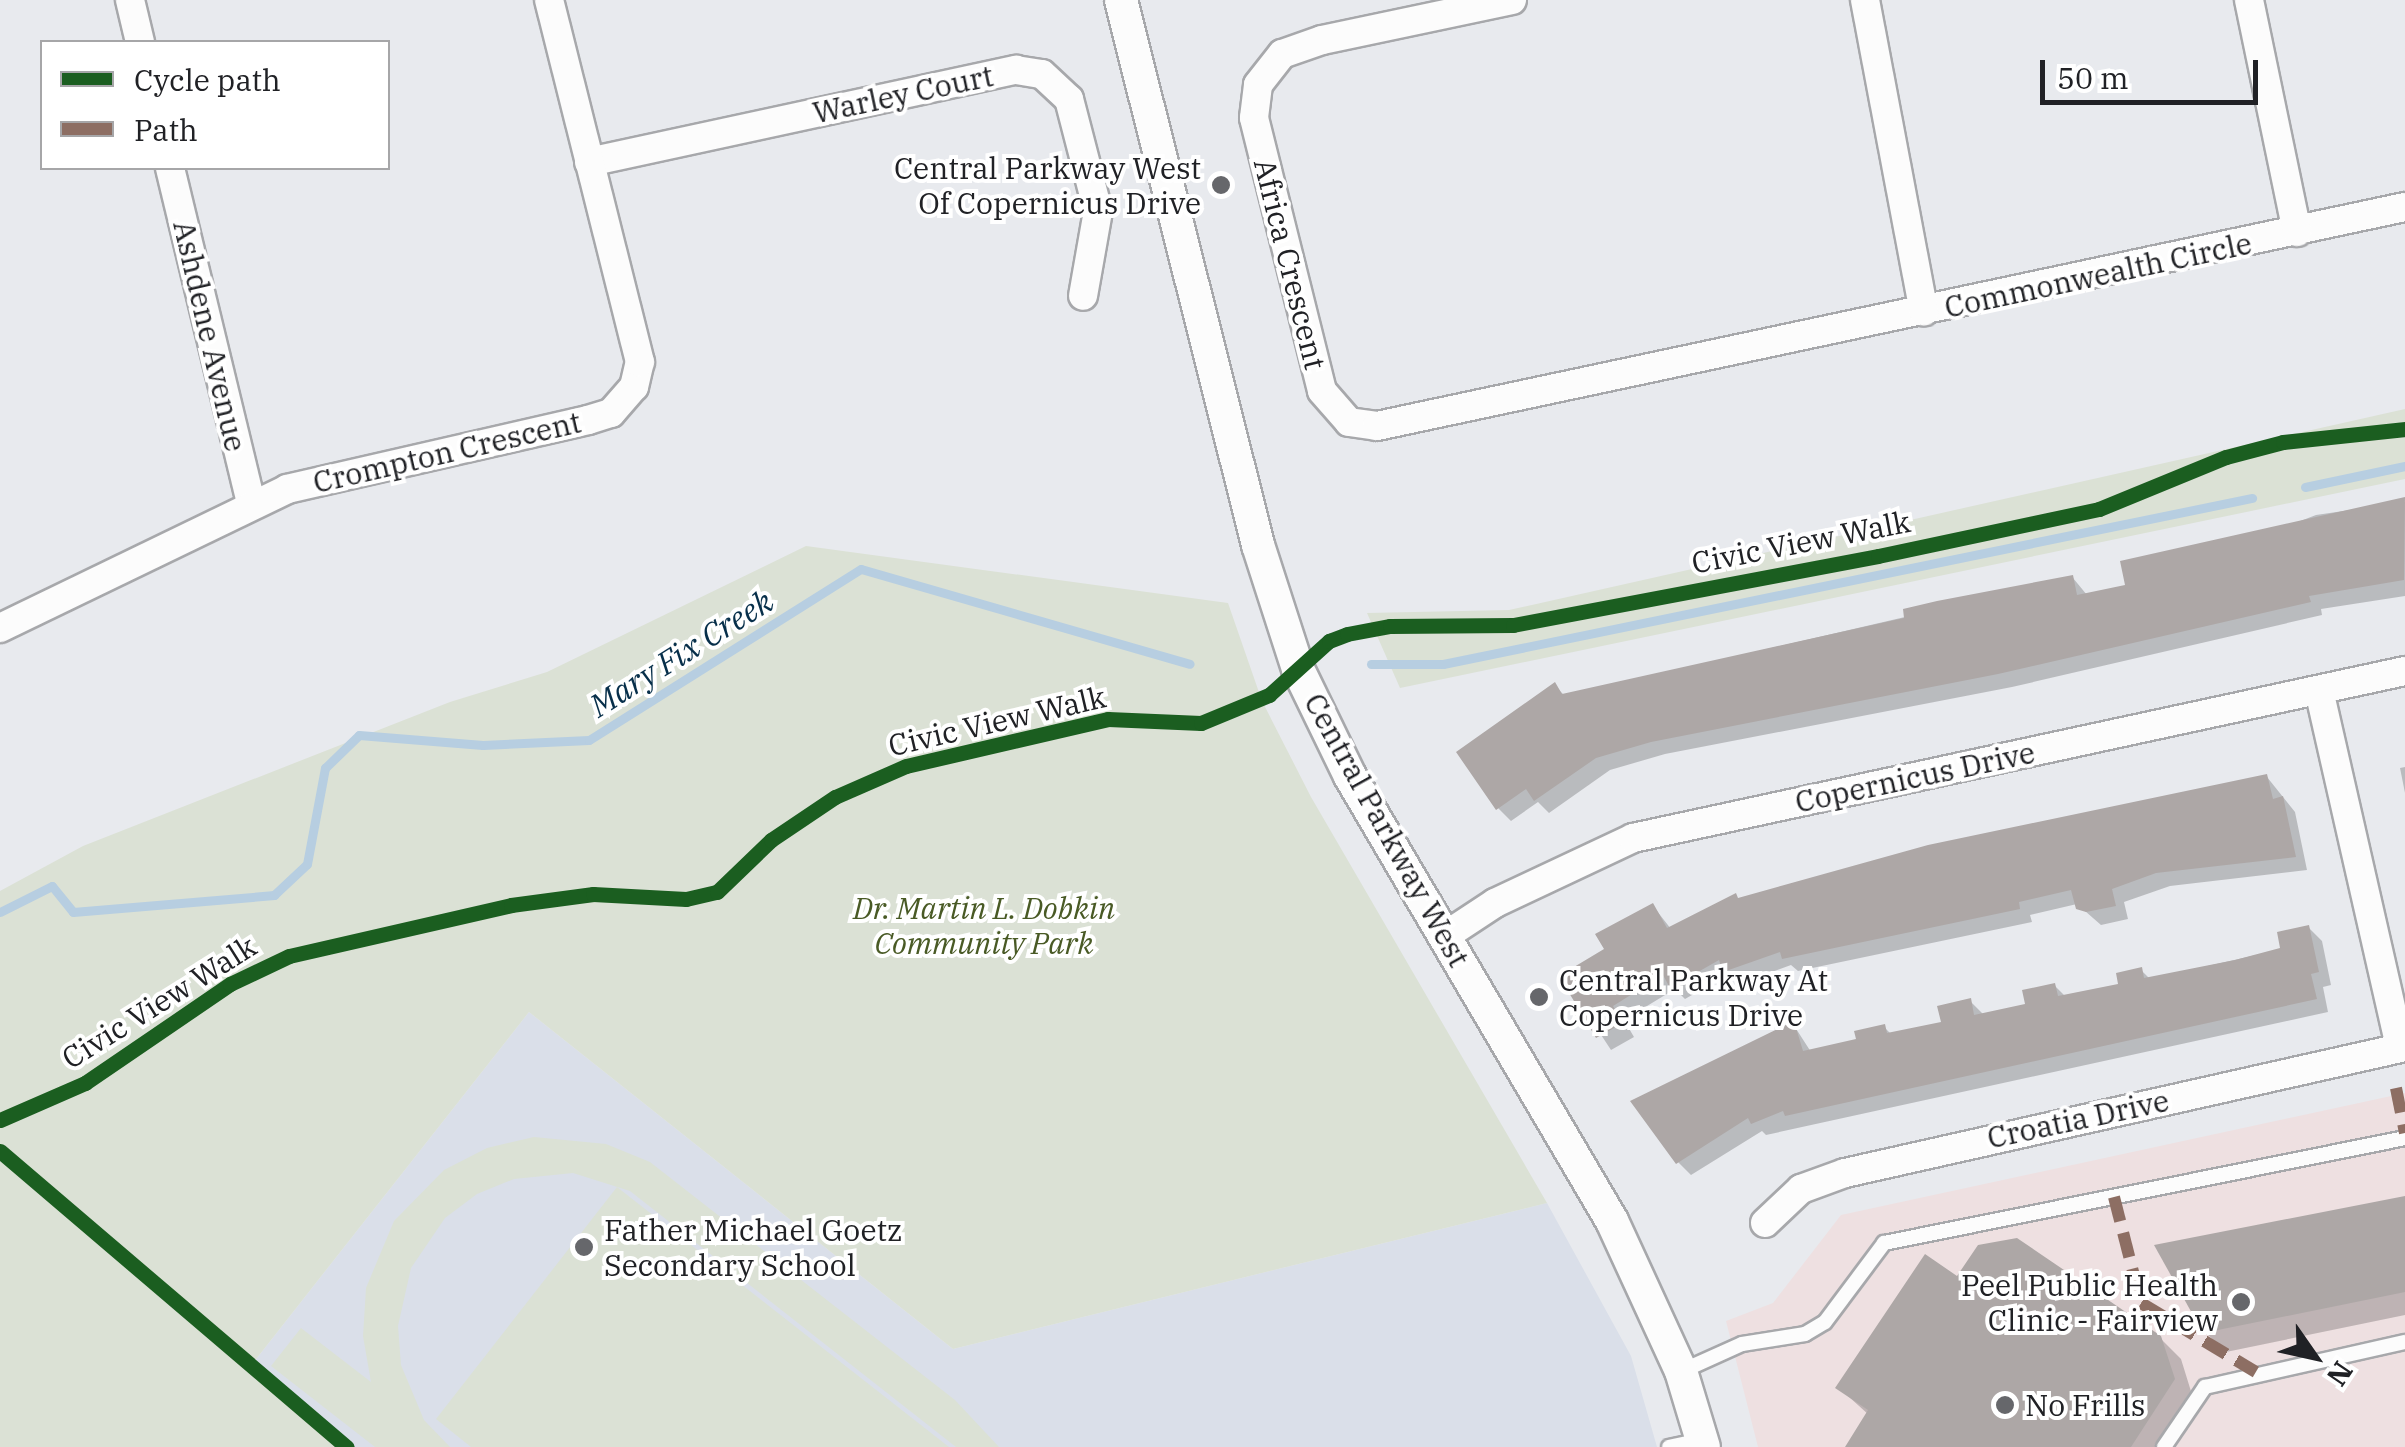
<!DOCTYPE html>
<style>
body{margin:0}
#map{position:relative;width:2405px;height:1447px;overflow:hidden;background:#e8eaee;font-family:"IBM Plex Serif",serif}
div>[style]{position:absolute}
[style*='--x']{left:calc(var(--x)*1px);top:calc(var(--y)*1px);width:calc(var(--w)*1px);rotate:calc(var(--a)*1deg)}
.commercial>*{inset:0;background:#eee0e1}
.built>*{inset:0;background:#dadfe9}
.green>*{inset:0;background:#dbe1d5}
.shadow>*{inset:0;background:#0003}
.stream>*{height:9px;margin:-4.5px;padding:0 4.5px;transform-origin:4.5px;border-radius:4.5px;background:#b7cee1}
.building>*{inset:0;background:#ada7a6}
.roads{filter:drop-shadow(2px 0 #a7a8ab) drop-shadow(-2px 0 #a7a8ab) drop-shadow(0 2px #a7a8ab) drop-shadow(0 -2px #a7a8ab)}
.service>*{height:14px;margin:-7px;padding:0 7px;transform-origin:7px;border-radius:7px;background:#fcfcfc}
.minor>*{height:28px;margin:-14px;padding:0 14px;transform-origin:14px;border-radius:14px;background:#fcfcfc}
.tertiary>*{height:32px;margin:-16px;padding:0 16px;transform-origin:16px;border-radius:16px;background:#fcfcfc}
.quiet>*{height:12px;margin-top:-6px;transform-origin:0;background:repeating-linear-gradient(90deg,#8d6e63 0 25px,transparent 0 37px)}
.cycleway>*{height:15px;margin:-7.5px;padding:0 7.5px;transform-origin:7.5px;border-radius:7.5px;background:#1b5e20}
.dots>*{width:28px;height:28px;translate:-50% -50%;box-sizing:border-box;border:5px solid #fff;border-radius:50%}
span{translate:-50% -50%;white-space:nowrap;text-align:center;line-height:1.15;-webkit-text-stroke:8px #fff;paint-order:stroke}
.street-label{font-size:30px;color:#202125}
.poi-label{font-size:30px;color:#202125}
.right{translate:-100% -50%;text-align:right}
.left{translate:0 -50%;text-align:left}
.park-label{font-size:30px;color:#495a25;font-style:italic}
.water-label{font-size:32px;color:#072f4a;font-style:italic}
.legend{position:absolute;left:40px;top:40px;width:350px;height:130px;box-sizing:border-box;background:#fff;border:2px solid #a6a6a8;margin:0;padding:12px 18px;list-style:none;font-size:30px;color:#202125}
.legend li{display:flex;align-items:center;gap:20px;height:50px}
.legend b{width:50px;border:2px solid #a6a6a8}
.north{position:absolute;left:2265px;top:1307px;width:100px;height:100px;-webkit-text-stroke:8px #fff;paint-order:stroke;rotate:124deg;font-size:28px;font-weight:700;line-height:40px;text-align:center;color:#202125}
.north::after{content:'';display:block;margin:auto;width:35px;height:45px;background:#202125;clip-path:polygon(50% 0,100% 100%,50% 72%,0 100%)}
.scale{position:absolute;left:2040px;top:60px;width:218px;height:45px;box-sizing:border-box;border:5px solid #202125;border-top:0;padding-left:12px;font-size:30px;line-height:35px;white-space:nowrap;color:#202125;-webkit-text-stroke:8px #fff;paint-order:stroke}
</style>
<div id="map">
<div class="commercial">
<i style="clip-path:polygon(2405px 1093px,2405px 1447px,1758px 1447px,1726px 1321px,1773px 1303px,1841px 1215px)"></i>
</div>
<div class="built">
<i style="clip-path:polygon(529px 1012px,953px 1349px,1547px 1203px,1631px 1356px,1657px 1447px,352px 1447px,249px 1368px)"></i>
</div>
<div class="green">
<i style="clip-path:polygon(2405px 409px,2405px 479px,1400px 688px,1367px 613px,1509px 610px)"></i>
<i style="clip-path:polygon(806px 546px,1228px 603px,1262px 701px,1311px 797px,1547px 1203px,953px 1349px,529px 1012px,249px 1368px,351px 1447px,0 1447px,0 891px,83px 846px,450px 702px,547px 672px)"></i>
<i style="clip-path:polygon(534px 1137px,606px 1144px,650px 1162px,955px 1400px,999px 1447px,956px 1447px,630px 1191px,573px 1173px,514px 1179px,477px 1194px,445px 1218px,411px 1268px,398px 1326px,401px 1365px,424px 1420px,450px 1447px,375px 1447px,271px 1366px,301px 1328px,371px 1382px,363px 1336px,366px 1288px,394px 1221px,444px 1170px,487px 1148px)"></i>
<i style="clip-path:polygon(617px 1187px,949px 1447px,471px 1447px,436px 1419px)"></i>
</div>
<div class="shadow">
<i style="clip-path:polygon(2405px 502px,2405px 596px,2321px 609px,2322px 615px,2012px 687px,1665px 754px,1610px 770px,1549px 813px,1538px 802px,1511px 821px,1498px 808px,1555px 686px,1565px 696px,2073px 578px,2087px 595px,2127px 587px,2316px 515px)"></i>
<i style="clip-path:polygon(2405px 767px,2405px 793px,2400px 768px)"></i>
<i style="clip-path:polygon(2267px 777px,2295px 812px,2307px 870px,2170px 886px,2124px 902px,2128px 919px,2101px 925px,2077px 904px,2030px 915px,2032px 922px,1798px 971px,1791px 965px,1739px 984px,1729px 974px,1685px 999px,1675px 989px,1624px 1020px,1634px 1037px,1611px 1050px,1563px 977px,1608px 950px,1653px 906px,1671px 929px,1740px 900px)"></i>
<i style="clip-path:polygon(2308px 927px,2322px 941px,2331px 985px,2323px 987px,2328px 1012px,1766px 1135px,1762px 1131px,1691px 1175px,1678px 1162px,1793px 1024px,1811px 1052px,1859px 1041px,1884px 1027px,1891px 1034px,1944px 1023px,1970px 1001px,1985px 1016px,2028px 1006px,2055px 986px,2066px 997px,2121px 986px,2141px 970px,2150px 979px,2283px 949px)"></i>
<i style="clip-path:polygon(2405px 1199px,2405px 1315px,2226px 1352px,2205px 1332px)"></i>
<i style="clip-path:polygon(1958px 1280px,2160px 1338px,2181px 1359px,2194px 1401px,2164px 1447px,1852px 1447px,1869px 1415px,1838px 1387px)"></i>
</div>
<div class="stream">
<i style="--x:2305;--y:487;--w:102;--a:-11.9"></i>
<i style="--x:1371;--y:664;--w:72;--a:0"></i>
<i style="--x:1443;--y:664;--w:826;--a:-11.6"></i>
<i style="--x:0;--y:912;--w:58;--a:-26.6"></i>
<i style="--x:52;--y:886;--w:33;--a:51"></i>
<i style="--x:73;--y:912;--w:202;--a:-4.8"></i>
<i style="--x:274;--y:895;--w:45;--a:-43.2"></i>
<i style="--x:307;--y:864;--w:98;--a:-79.4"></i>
<i style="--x:325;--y:768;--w:47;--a:-44.1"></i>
<i style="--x:359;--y:735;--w:124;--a:4.6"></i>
<i style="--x:483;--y:745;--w:106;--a:-2.7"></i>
<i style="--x:589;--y:740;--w:321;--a:-32.2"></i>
<i style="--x:861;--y:569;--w:342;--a:16.1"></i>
</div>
<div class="building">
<i style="clip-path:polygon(2405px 497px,2404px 580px,2309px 596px,2311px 602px,1998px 674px,1651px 742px,1596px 758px,1534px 801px,1526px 789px,1496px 810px,1456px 752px,1555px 682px,1562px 694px,1904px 618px,1903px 609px,1937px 601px,2073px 575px,2077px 595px,2125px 585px,2120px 561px)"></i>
<i style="clip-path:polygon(2267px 774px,2273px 799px,2283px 796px,2296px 857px,2156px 873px,2112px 889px,2116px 906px,2086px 912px,2076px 909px,2071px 890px,2019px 902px,2020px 909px,1782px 959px,1780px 952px,1723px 972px,1719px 960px,1670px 988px,1663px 975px,1613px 1006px,1623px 1023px,1596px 1038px,1559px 976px,1604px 949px,1595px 934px,1653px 903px,1667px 928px,1736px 893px,1738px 898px,1928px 845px)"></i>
<i style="clip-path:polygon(2309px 925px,2319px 972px,2311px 974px,2317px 999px,1785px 1116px,1783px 1111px,1751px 1124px,1748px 1118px,1676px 1164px,1630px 1101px,1794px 1021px,1803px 1051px,1856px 1039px,1854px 1031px,1885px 1024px,1887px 1033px,1941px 1022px,1937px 1006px,1971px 998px,1974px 1015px,2025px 1004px,2022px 990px,2055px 983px,2058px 996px,2118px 984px,2116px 973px,2142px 967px,2144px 978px,2235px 960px,2280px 948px,2277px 932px)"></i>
<i style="clip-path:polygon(2405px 1196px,2405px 1292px,2203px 1333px,2154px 1245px)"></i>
<i style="clip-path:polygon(2017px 1238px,2161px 1336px,2175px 1379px,2131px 1447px,1845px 1447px,1868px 1410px,1835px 1388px,1925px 1254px,1957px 1276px,1978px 1245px)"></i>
</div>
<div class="roads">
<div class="service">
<i style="--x:1682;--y:1371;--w:66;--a:-24.2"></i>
<i style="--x:1742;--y:1344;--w:64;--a:-9"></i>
<i style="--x:1805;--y:1334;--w:23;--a:-31"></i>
<i style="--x:1825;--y:1322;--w:99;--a:-53.2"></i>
<i style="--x:1884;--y:1243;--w:531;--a:-11.39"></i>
<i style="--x:1669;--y:1447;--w:33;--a:-12"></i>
<i style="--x:2164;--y:1447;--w:73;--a:-55.7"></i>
<i style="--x:2205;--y:1387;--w:205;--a:-12.7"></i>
</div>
<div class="minor">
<i style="--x:130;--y:0;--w:43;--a:76.6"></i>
<i style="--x:1512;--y:0;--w:194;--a:168.1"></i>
<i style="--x:1322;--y:40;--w:42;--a:160.7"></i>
<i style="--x:1282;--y:54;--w:39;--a:128"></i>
<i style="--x:1258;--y:85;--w:33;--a:97"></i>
<i style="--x:1254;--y:118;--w:281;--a:76"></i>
<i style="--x:1322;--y:391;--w:41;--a:48.9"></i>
<i style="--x:1349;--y:422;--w:28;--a:8"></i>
<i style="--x:1377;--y:426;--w:1051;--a:-12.03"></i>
<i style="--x:1865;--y:0;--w:317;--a:79.3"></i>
<i style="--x:2249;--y:0;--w:237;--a:78.3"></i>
<i style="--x:589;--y:162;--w:437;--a:-12.2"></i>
<i style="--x:1016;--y:70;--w:26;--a:9"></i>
<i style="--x:1042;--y:74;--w:37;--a:43"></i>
<i style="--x:1069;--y:99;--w:116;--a:75.5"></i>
<i style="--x:1098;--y:211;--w:86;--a:100"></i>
<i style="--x:170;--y:168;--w:346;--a:76.4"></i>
<i style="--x:0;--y:628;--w:319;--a:-25.8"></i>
<i style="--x:287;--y:489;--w:309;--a:-12.9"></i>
<i style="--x:588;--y:420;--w:24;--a:-17"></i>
<i style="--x:611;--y:413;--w:35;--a:-49"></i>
<i style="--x:634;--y:387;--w:26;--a:-77"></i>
<i style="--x:640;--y:362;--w:373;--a:-104.1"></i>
<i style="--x:2319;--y:690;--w:366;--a:77.2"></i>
<i style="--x:1445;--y:936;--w:60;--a:-33.4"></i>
<i style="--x:1495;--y:903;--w:153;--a:-25.2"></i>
<i style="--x:1633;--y:838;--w:790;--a:-12.21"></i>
<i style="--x:1765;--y:1223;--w:50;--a:-43.4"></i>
<i style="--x:1801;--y:1189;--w:47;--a:-20"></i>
<i style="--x:1845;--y:1173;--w:574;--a:-12.68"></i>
</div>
<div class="tertiary">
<i style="--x:1121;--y:0;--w:562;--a:75.89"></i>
<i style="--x:1258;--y:545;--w:130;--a:72.1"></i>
<i style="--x:1298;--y:669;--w:119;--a:64.1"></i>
<i style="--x:1350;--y:776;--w:516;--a:59.51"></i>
<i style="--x:1612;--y:1221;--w:165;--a:65.3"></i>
<i style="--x:1681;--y:1371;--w:79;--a:73.2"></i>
</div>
</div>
<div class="quiet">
<i style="--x:2396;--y:1088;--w:46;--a:78.7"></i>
<i style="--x:2114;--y:1197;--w:109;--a:75.7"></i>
<i style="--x:2141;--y:1303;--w:134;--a:31"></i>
</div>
<div class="cycleway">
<i style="--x:0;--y:1120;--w:93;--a:-23.5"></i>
<i style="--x:85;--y:1083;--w:176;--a:-34.3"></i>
<i style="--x:230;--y:984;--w:65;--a:-25.4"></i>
<i style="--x:289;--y:956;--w:228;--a:-12.9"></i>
<i style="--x:511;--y:905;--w:83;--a:-7.6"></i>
<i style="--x:593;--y:894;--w:93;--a:3.1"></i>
<i style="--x:686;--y:899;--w:32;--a:-13"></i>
<i style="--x:717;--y:892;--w:75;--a:-43.9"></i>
<i style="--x:771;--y:840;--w:77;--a:-33.9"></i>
<i style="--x:835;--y:797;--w:77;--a:-23.6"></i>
<i style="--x:906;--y:766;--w:207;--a:-13.1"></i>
<i style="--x:1108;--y:719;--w:93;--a:2.5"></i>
<i style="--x:1201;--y:723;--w:74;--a:-22.4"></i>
<i style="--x:1269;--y:695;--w:81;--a:-42"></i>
<i style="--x:1329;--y:641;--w:19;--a:-21"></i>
<i style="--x:1347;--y:634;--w:44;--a:-10.5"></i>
<i style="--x:1390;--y:626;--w:123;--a:-0.5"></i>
<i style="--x:1513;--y:625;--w:371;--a:-10.7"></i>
<i style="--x:1878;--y:556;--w:226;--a:-12"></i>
<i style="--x:2099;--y:509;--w:137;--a:-22.3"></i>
<i style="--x:2226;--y:457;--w:59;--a:-14.7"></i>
<i style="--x:2283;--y:442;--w:123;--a:-6.1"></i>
<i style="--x:0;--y:1151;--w:456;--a:40.5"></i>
</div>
<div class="dots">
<i style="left:1221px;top:185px;background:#66676b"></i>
<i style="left:1539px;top:997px;background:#66676b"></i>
<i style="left:584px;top:1247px;background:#66676b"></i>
<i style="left:2241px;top:1302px;background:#66676b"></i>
<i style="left:2005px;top:1405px;background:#66676b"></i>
</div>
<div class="street-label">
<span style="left:903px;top:94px;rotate:-12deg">Warley Court</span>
<span style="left:1290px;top:264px;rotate:76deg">Africa Crescent</span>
<span style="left:2098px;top:275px;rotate:-12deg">Commonwealth Circle</span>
<span style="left:210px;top:336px;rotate:77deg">Ashdene Avenue</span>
<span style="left:447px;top:452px;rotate:-13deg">Crompton Crescent</span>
<span style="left:1801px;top:542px;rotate:-11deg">Civic View Walk</span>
<span style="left:997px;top:721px;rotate:-13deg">Civic View Walk</span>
<span style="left:1915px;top:777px;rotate:-12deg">Copernicus Drive</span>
<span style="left:1387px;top:830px;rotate:61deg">Central Parkway West</span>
<span style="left:159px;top:1002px;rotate:-32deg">Civic View Walk</span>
<span style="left:2078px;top:1119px;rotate:-12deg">Croatia Drive</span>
</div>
<div class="poi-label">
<span class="right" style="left:1201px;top:185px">Central Parkway West<br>Of Copernicus Drive</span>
<span class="left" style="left:1559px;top:997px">Central Parkway At<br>Copernicus Drive</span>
<span class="left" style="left:604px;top:1247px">Father Michael Goetz<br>Secondary School</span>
<span class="right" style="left:2218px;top:1302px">Peel Public Health<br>Clinic - Fairview</span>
<span class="left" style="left:2025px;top:1405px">No Frills</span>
</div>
<div class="park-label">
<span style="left:984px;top:925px">Dr. Martin L. Dobkin<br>Community Park</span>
</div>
<div class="water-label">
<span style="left:681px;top:653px;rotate:-32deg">Mary Fix Creek</span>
</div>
<ul class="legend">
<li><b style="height:12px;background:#1b5e20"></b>Cycle path</li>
<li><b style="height:12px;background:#8d6e63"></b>Path</li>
</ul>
<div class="north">N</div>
<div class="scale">50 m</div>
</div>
